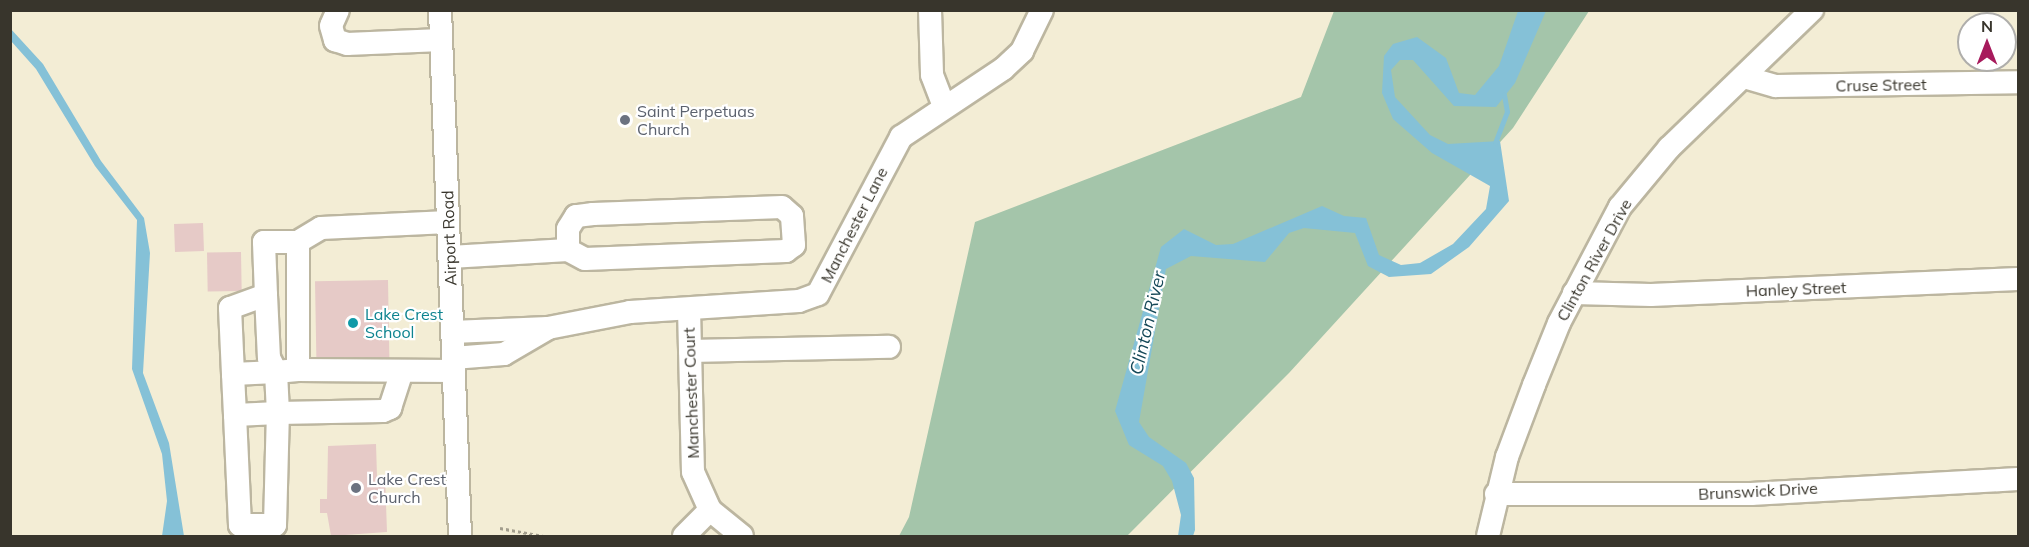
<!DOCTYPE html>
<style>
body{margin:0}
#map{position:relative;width:2029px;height:547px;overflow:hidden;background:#f3edd5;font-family:Mulish,sans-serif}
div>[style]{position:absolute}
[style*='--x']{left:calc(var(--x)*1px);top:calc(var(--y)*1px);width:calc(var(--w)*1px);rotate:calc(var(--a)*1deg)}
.green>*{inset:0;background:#a4c5aa}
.water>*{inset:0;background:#85c1d7}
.stream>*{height:4.5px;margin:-2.25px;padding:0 2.25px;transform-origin:2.25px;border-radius:2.25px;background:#85c1d7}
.building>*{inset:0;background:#e6cac7;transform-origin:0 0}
.path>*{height:3px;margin-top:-1.5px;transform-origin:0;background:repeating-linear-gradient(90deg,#a29d8c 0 3px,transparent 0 6px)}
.roads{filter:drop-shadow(2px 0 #bcb6a0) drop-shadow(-2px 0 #bcb6a0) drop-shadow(0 2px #bcb6a0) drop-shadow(0 -2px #bcb6a0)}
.minor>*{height:22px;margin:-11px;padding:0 11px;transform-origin:11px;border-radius:11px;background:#fff}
.dots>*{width:16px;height:16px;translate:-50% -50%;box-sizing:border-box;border:3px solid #fff;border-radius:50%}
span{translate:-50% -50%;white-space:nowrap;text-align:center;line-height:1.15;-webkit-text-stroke:4.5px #fff;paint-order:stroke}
.street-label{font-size:16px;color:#38352c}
.worship-label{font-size:16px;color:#5b616d}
.left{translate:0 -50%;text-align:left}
.culture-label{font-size:16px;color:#0d838f}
.water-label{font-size:18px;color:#154858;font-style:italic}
.frame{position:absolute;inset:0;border:12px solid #38352c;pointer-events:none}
.north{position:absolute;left:1957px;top:12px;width:60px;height:60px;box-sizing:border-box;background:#fff;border:2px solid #afaeab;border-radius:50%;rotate:0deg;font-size:16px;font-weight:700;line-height:24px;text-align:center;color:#38352c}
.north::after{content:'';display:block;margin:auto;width:21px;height:27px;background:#a71a5c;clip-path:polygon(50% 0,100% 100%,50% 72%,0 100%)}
</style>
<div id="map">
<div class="green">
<i style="clip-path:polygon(1334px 11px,1589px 11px,1513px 128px,1289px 373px,1127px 536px,899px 536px,909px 517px,975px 222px,1301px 97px)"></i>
</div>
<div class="water">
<i style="clip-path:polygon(1518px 11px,1546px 11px,1515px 83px,1496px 107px,1454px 106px,1413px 60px,1400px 60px,1391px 70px,1395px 97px,1430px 135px,1448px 144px,1500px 141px,1509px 201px,1469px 247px,1431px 274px,1389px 277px,1368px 266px,1355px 233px,1304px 228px,1289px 233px,1265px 262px,1191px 256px,1166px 269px,1139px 422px,1149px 437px,1186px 463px,1194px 478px,1195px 530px,1193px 536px,1178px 536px,1181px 515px,1172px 481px,1163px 466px,1129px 445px,1115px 411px,1161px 247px,1184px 229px,1216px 245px,1233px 244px,1322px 206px,1344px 216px,1366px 218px,1379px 255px,1401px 265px,1420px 263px,1453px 244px,1486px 209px,1490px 186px,1432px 153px,1393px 119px,1382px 93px,1384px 56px,1393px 44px,1417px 37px,1446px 58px,1459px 93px,1475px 95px,1499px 66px)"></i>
<i style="clip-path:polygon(10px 28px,43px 64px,101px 161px,144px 218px,150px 253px,143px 373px,169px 443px,184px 536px,162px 536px,167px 501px,162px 454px,132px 369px,137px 220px,95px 166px,36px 69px,11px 41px)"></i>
</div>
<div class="stream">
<i style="--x:1495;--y:143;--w:33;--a:-69"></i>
<i style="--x:1507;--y:112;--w:17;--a:-100"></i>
</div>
<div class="building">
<i style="left:203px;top:223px;width:28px;height:29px;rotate:88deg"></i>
<i style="left:241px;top:252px;width:39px;height:34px;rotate:89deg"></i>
<i style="left:388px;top:280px;width:79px;height:73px;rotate:89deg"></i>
<i style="clip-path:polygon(376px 444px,377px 476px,385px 475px,387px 532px,331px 536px,327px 513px,320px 513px,320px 499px,327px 499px,328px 446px)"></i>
</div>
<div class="path">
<i style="--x:500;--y:528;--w:44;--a:10.5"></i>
</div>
<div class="roads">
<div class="minor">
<i style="--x:338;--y:10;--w:17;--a:114"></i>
<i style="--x:331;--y:26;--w:15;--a:74"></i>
<i style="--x:335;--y:40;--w:13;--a:18"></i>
<i style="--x:347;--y:44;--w:94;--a:-2.4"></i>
<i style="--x:440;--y:10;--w:526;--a:87.82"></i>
<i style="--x:930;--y:10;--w:65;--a:88.2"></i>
<i style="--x:932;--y:75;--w:34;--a:69"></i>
<i style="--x:1744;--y:77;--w:33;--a:16"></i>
<i style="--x:1776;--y:86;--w:242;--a:-0.9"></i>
<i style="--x:448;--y:222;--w:127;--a:177.3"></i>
<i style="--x:321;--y:228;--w:27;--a:149"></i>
<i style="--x:298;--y:242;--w:128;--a:90"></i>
<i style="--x:298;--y:370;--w:156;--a:0.4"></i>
<i style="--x:450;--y:257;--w:118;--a:-3.4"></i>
<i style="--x:568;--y:250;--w:19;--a:28"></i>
<i style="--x:585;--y:259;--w:201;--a:-2.3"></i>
<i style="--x:786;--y:251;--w:10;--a:-37"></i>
<i style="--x:794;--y:245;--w:29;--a:-94"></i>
<i style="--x:792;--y:216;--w:13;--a:-138"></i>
<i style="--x:782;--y:207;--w:189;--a:177.9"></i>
<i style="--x:593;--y:214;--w:17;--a:173"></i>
<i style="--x:576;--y:216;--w:15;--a:122"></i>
<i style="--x:568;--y:229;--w:21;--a:90"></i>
<i style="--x:1574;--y:293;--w:77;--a:1.5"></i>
<i style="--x:1651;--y:295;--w:367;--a:-2.5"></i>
<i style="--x:266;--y:295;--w:63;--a:87.3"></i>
<i style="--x:269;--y:358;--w:16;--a:63"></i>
<i style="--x:276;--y:372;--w:41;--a:87.2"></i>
<i style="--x:278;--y:413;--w:43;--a:177.3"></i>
<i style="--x:235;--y:415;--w:41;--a:-92.8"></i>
<i style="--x:233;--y:374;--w:43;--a:-2.7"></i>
<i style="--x:276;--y:372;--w:22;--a:-5"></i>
<i style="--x:689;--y:309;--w:163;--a:88.6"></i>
<i style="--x:693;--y:472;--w:42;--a:65.9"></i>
<i style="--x:710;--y:510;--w:41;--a:39.1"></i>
<i style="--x:452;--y:332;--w:96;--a:-2.4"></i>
<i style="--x:548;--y:328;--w:84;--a:-11"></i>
<i style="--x:630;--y:312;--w:169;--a:-3.7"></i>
<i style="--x:799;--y:301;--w:20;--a:-20"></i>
<i style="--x:818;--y:294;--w:178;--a:-62.1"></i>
<i style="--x:901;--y:137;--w:123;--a:-33.7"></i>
<i style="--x:1003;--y:69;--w:26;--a:-43"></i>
<i style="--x:1022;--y:51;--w:46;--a:-64"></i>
<i style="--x:690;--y:351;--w:199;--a:-1.2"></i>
<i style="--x:453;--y:358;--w:51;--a:-4.5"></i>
<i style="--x:504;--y:354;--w:50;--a:-30.2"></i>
<i style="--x:233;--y:374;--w:66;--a:-92.6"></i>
<i style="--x:230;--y:308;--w:38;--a:-20"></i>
<i style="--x:266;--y:295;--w:53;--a:-92.2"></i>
<i style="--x:264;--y:242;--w:34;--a:0"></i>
<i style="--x:235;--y:415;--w:110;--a:87.4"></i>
<i style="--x:240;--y:525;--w:35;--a:0"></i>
<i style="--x:275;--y:525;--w:112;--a:-88.5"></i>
<i style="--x:278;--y:413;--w:105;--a:-1.1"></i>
<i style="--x:383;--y:411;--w:8;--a:-23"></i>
<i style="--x:390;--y:408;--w:39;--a:-72"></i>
<i style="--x:1496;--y:494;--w:255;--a:0"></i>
<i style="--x:1751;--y:494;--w:267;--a:-3.2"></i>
<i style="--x:684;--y:536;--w:37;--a:-45"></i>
<i style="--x:1488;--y:536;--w:81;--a:-76.5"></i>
<i style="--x:1507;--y:457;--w:77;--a:-69.4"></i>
<i style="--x:1534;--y:385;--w:67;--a:-68"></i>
<i style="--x:1559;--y:323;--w:131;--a:-62.3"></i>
<i style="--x:1620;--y:207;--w:77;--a:-50.3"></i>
<i style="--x:1669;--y:148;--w:199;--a:-44"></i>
</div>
</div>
<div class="dots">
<i style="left:625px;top:120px;background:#6b7280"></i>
<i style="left:353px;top:323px;background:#0f9aa8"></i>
<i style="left:356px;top:488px;background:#6b7280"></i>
</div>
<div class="street-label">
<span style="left:1881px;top:85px;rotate:-1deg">Cruse Street</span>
<span style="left:854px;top:225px;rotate:-63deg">Manchester Lane</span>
<span style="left:449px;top:238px;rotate:-92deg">Airport Road</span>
<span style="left:1594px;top:260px;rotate:-61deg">Clinton River Drive</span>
<span style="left:1796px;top:289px;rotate:-2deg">Hanley Street</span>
<span style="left:691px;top:393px;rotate:-92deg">Manchester Court</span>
<span style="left:1758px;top:491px;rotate:-3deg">Brunswick Drive</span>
</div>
<div class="worship-label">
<span class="left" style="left:637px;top:120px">Saint Perpetuas<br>Church</span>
<span class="left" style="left:368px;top:488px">Lake Crest<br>Church</span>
</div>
<div class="culture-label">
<span class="left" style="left:365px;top:323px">Lake Crest<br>School</span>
</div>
<div class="water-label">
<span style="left:1148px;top:323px;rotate:-77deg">Clinton River</span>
</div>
<div class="frame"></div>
<div class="north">N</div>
</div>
